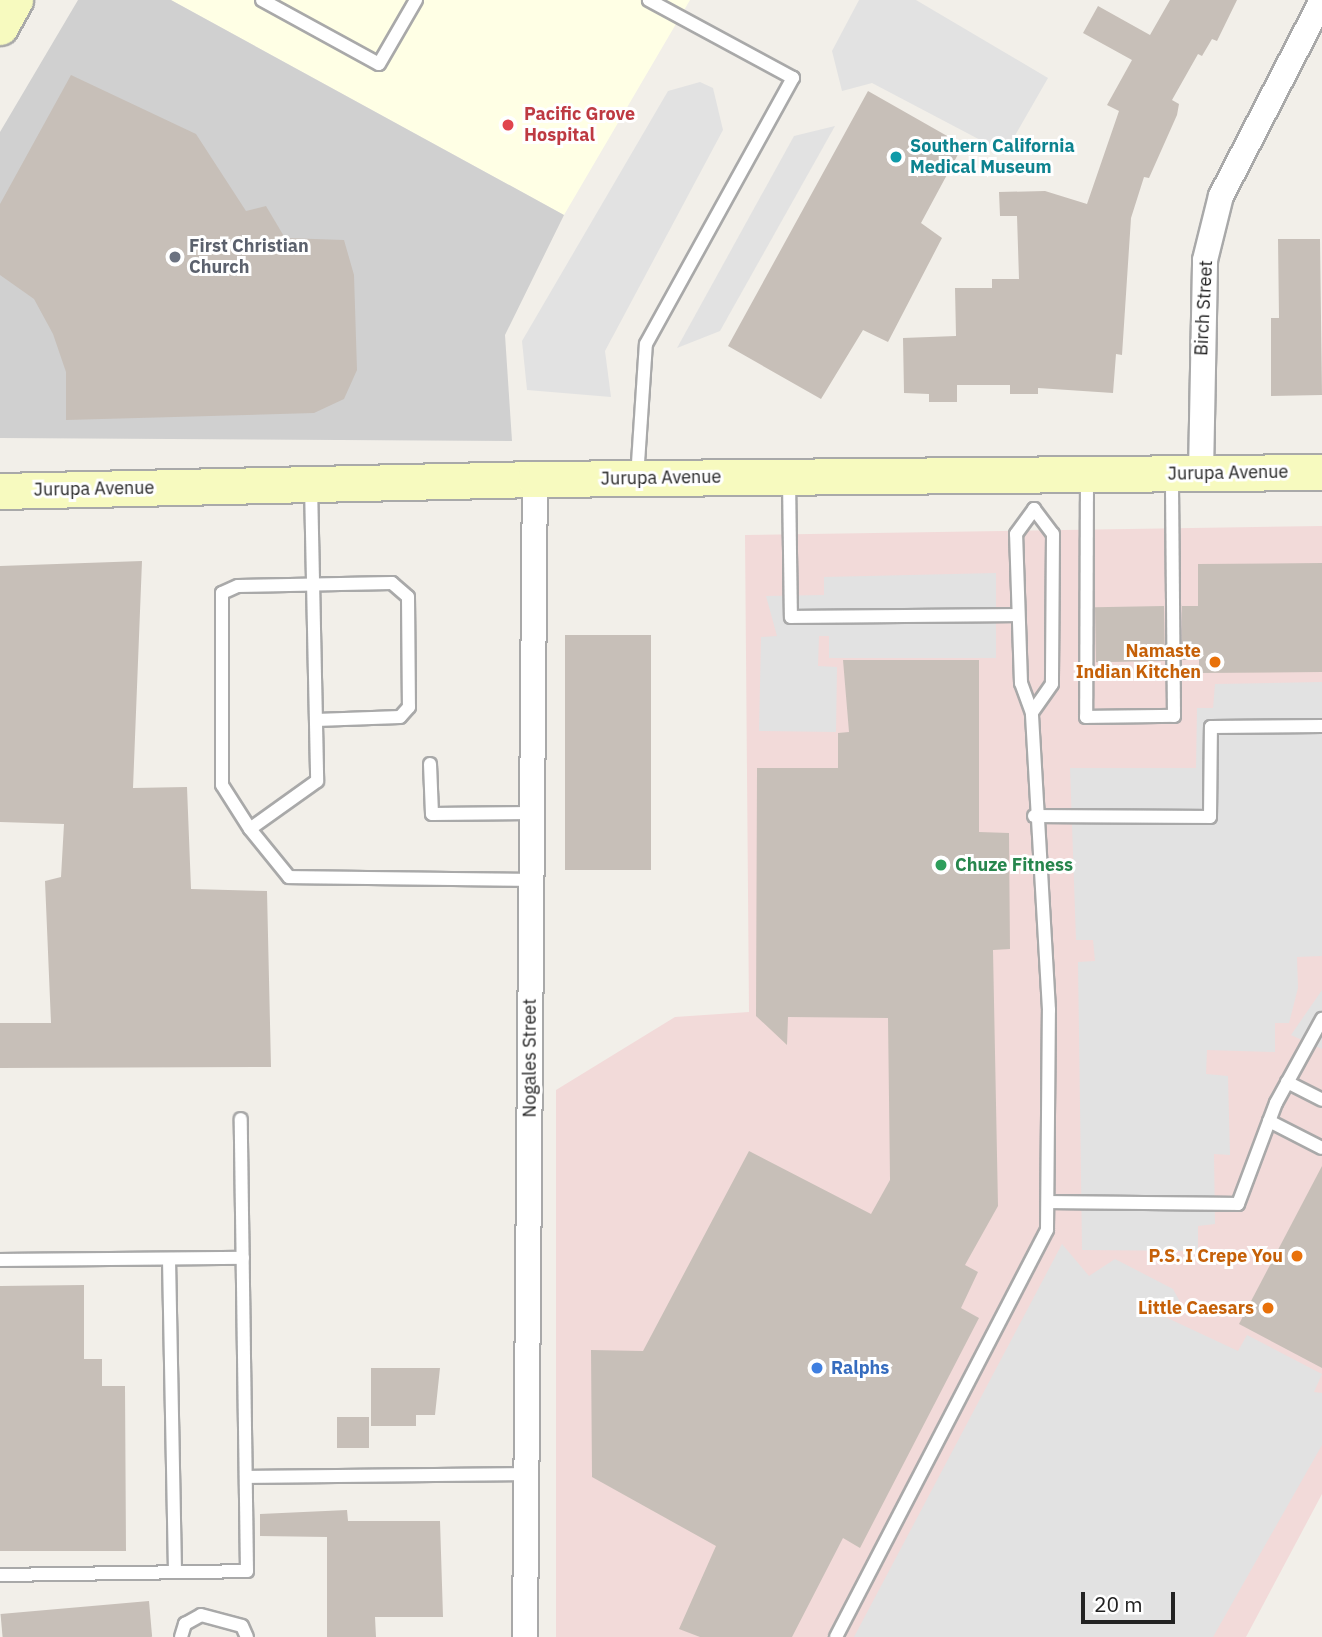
<!DOCTYPE html>
<style>
body{margin:0}
#map{position:relative;width:1322px;height:1637px;overflow:hidden;background:#f2efe9;font-family:"IBM Plex Sans",sans-serif}
div>[style]{position:absolute}
[style*='--x']{left:calc(var(--x)*1px);top:calc(var(--y)*1px);width:calc(var(--w)*1px);rotate:calc(var(--a)*1deg)}
.commercial>*{inset:0;background:#f2dad9}
.education>*{inset:0;background:#ffffe5}
.religious>*{inset:0;background:#d0d0d0}
.parking>*{inset:0;background:#e2e2e2}
.building>*{inset:0;background:#c7bfb8;transform-origin:0 0}
.roads{filter:drop-shadow(2px 0 #a9a9a9) drop-shadow(-2px 0 #a9a9a9) drop-shadow(0 2px #a9a9a9) drop-shadow(0 -2px #a9a9a9)}
.service>*{height:12px;margin:-6px;padding:0 6px;transform-origin:6px;border-radius:6px;background:#fff}
.minor>*{height:24px;margin:-12px;padding:0 12px;transform-origin:12px;border-radius:12px;background:#fff}
.secondary>*{height:35px;margin:-17.5px;padding:0 17.5px;transform-origin:17.5px;border-radius:17.5px;background:#f7fabf}
.dots>*{width:19px;height:19px;translate:-50% -50%;box-sizing:border-box;border:4px solid #fff;border-radius:50%}
span{translate:-50% -50%;white-space:nowrap;text-align:center;line-height:1.15;-webkit-text-stroke:6px #fff;paint-order:stroke}
.health-label{font-size:18px;color:#be3a42;font-weight:700}
.left{translate:0 -50%;text-align:left}
.culture-label{font-size:18px;color:#0d838f;font-weight:700}
.worship-label{font-size:18px;color:#5b616d;font-weight:700}
.street-label{font-size:18px;color:#222}
.food-label{font-size:18px;color:#c56008;font-weight:700}
.right{translate:-100% -50%;text-align:right}
.leisure-label{font-size:18px;color:#27864d;font-weight:700}
.shop-label{font-size:18px;color:#366cbe;font-weight:700}
.scale{position:absolute;left:1081px;top:1592px;width:94px;height:32px;box-sizing:border-box;border:4px solid #222;border-top:0;padding-left:9px;font-size:21px;line-height:24px;white-space:nowrap;color:#222;-webkit-text-stroke:5px #fff;paint-order:stroke}
</style>
<div id="map">
<div class="commercial">
<i style="clip-path:polygon(1322px 526px,1322px 1494px,1246px 1637px,556px 1637px,556px 1090px,675px 1017px,749px 1012px,745px 535px)"></i>
</div>
<div class="education">
<i style="clip-path:polygon(171px 0,690px 0,564px 215px)"></i>
</div>
<div class="religious">
<i style="clip-path:polygon(78px 0,171px 0,564px 215px,505px 335px,512px 441px,0 438px,0 132px)"></i>
</div>
<div class="parking">
<i style="clip-path:polygon(859px 0,916px 0,1048px 78px,1005px 153px,872px 83px,842px 91px,832px 51px)"></i>
<i style="clip-path:polygon(700px 82px,713px 88px,723px 130px,605px 351px,611px 397px,527px 390px,522px 341px,668px 91px)"></i>
<i style="clip-path:polygon(835px 126px,720px 331px,677px 348px,794px 136px)"></i>
<i style="clip-path:polygon(996px 573px,996px 658px,829px 658px,829px 636px,819px 636px,818px 666px,837px 667px,836px 732px,759px 731px,761px 637px,777px 636px,766px 596px,824px 595px,824px 577px)"></i>
<i style="clip-path:polygon(1322px 682px,1322px 956px,1297px 957px,1298px 988px,1289px 1023px,1275px 1023px,1275px 1052px,1207px 1050px,1206px 1074px,1228px 1076px,1230px 1155px,1214px 1154px,1215px 1224px,1198px 1226px,1198px 1251px,1082px 1250px,1078px 962px,1095px 961px,1093px 940px,1076px 940px,1070px 768px,1196px 768px,1197px 708px,1213px 708px,1215px 684px)"></i>
<i style="clip-path:polygon(1322px 990px,1322px 1049px,1291px 1035px)"></i>
<i style="clip-path:polygon(1062px 1244px,1089px 1276px,1115px 1259px,1173px 1289px,1180px 1302px,1161px 1315px,1238px 1351px,1247px 1335px,1322px 1374px,1314px 1392px,1322px 1393px,1322px 1445px,1213px 1637px,854px 1637px)"></i>
</div>
<div class="building">
<i style="clip-path:polygon(1170px 0,1237px 0,1217px 41px,1212px 39px,1202px 56px,1198px 54px,1172px 100px,1179px 104px,1177px 115px,1149px 178px,1144px 177px,1131px 218px,1122px 355px,1116px 354px,1113px 393px,1038px 388px,1038px 394px,1010px 394px,1010px 385px,957px 385px,957px 402px,929px 402px,929px 394px,904px 393px,903px 338px,956px 336px,955px 288px,992px 288px,992px 279px,1019px 279px,1017px 216px,1000px 216px,999px 192px,1045px 191px,1087px 204px,1119px 111px,1107px 105px,1132px 60px,1083px 33px,1098px 6px,1150px 35px)"></i>
<i style="clip-path:polygon(71px 75px,196px 134px,246px 211px,266px 206px,285px 238px,344px 240px,354px 275px,357px 370px,344px 399px,314px 413px,66px 420px,66px 372px,53px 334px,34px 299px,0 275px,0 204px)"></i>
<i style="clip-path:polygon(868px 91px,963px 145px,921px 223px,942px 238px,888px 342px,863px 330px,821px 399px,728px 346px)"></i>
<i style="clip-path:polygon(1278px 239px,1320px 239px,1322px 395px,1271px 396px,1271px 318px,1279px 318px)"></i>
<i style="clip-path:polygon(142px 561px,133px 788px,187px 787px,191px 889px,267px 891px,271px 1067px,0 1068px,0 1023px,51px 1023px,45px 881px,61px 877px,64px 824px,0 822px,0 566px)"></i>
<i style="clip-path:polygon(1322px 563px,1322px 672px,1199px 673px,1199px 660px,1182px 660px,1182px 606px,1198px 606px,1198px 564px)"></i>
<i style="left:1164px;top:606px;width:55px;height:69px;rotate:89deg"></i>
<i style="left:565px;top:635px;width:86px;height:235px"></i>
<i style="clip-path:polygon(843px 660px,979px 660px,979px 832px,1009px 833px,1010px 949px,993px 950px,998px 1206px,965px 1265px,978px 1272px,961px 1308px,979px 1318px,860px 1548px,843px 1538px,792px 1637px,700px 1637px,679px 1629px,716px 1546px,592px 1477px,591px 1350px,643px 1351px,749px 1151px,871px 1214px,890px 1180px,888px 1018px,788px 1017px,787px 1045px,756px 1016px,757px 768px,838px 768px,838px 733px,849px 732px)"></i>
<i style="clip-path:polygon(1322px 1166px,1322px 1368px,1239px 1324px)"></i>
<i style="clip-path:polygon(84px 1285px,84px 1359px,102px 1359px,102px 1386px,125px 1386px,126px 1551px,0 1551px,0 1286px)"></i>
<i style="clip-path:polygon(371px 1368px,440px 1368px,435px 1415px,416px 1415px,416px 1426px,371px 1426px)"></i>
<i style="left:337px;top:1417px;width:32px;height:31px"></i>
<i style="clip-path:polygon(347px 1510px,348px 1521px,440px 1521px,443px 1617px,375px 1617px,376px 1637px,327px 1637px,327px 1537px,260px 1536px,260px 1514px)"></i>
<i style="left:149px;top:1601px;width:36px;height:149px;rotate:85deg"></i>
</div>
<div class="roads">
<div class="service">
<i style="--x:262;--y:0;--w:133;--a:28.7"></i>
<i style="--x:379;--y:64;--w:74;--a:-60"></i>
<i style="--x:1087;--y:475;--w:242;--a:90.2"></i>
<i style="--x:1086;--y:717;--w:88;--a:-0.7"></i>
<i style="--x:1174;--y:716;--w:241;--a:-90.5"></i>
<i style="--x:637;--y:478;--w:134;--a:-86.2"></i>
<i style="--x:646;--y:344;--w:304;--a:-61.1"></i>
<i style="--x:793;--y:78;--w:164;--a:-151.6"></i>
<i style="--x:789;--y:480;--w:137;--a:89.2"></i>
<i style="--x:791;--y:617;--w:227;--a:-0.5"></i>
<i style="--x:311;--y:485;--w:296;--a:88.8"></i>
<i style="--x:317;--y:781;--w:82;--a:144.4"></i>
<i style="--x:250;--y:829;--w:62;--a:50.9"></i>
<i style="--x:289;--y:877;--w:242;--a:0.7"></i>
<i style="--x:1034;--y:509;--w:31;--a:53"></i>
<i style="--x:1053;--y:534;--w:150;--a:90.4"></i>
<i style="--x:1052;--y:684;--w:35;--a:125"></i>
<i style="--x:1032;--y:713;--w:32;--a:-110"></i>
<i style="--x:1021;--y:683;--w:149;--a:-91.9"></i>
<i style="--x:1016;--y:534;--w:31;--a:-54"></i>
<i style="--x:430;--y:764;--w:50;--a:87.7"></i>
<i style="--x:432;--y:814;--w:100;--a:-0.6"></i>
<i style="--x:1034;--y:816;--w:176;--a:0.3"></i>
<i style="--x:1210;--y:817;--w:90;--a:-89.4"></i>
<i style="--x:1211;--y:727;--w:111;--a:-0.5"></i>
<i style="--x:250;--y:829;--w:52;--a:-122.5"></i>
<i style="--x:222;--y:785;--w:192;--a:-90"></i>
<i style="--x:222;--y:593;--w:17;--a:-24"></i>
<i style="--x:238;--y:586;--w:154;--a:-1.1"></i>
<i style="--x:392;--y:583;--w:21;--a:41"></i>
<i style="--x:408;--y:597;--w:110;--a:89.5"></i>
<i style="--x:409;--y:707;--w:13;--a:132"></i>
<i style="--x:400;--y:717;--w:84;--a:178"></i>
<i style="--x:1287;--y:1082;--w:39;--a:27"></i>
<i style="--x:1269;--y:1121;--w:59;--a:27"></i>
<i style="--x:1050;--y:1202;--w:188;--a:0.6"></i>
<i style="--x:1238;--y:1204;--w:108;--a:-69.4"></i>
<i style="--x:1276;--y:1103;--w:96;--a:-61.3"></i>
<i style="--x:169;--y:1259;--w:313;--a:88.9"></i>
<i style="--x:0;--y:1260;--w:243;--a:-0.5"></i>
<i style="--x:246;--y:1477;--w:280;--a:-0.6"></i>
<i style="--x:0;--y:1575;--w:247;--a:-0.9"></i>
<i style="--x:247;--y:1571;--w:452;--a:-90.8"></i>
<i style="--x:181;--y:1637;--w:14;--a:-73"></i>
<i style="--x:185;--y:1624;--w:18;--a:-29"></i>
<i style="--x:201;--y:1615;--w:42;--a:15"></i>
<i style="--x:242;--y:1626;--w:12;--a:66"></i>
<i style="--x:836;--y:1637;--w:458;--a:-62.6"></i>
<i style="--x:1047;--y:1230;--w:220;--a:-89.5"></i>
<i style="--x:1049;--y:1010;--w:297;--a:-93.3"></i>
</div>
<div class="minor">
<i style="--x:1201;--y:473;--w:213;--a:-88.9"></i>
<i style="--x:1205;--y:260;--w:66;--a:-76"></i>
<i style="--x:1221;--y:196;--w:220;--a:-62.7"></i>
<i style="--x:525;--y:1637;--w:1158;--a:-89.51"></i>
</div>
<div class="secondary">
<i style="--x:0;--y:27;--w:31;--a:-61"></i>
<i style="--x:0;--y:491;--w:535;--a:-1.28"></i>
<i style="--x:535;--y:479;--w:787;--a:-0.51"></i>
</div>
</div>
<div class="dots">
<i style="left:508px;top:125px;background:#e0444e"></i>
<i style="left:896px;top:157px;background:#0f9aa8"></i>
<i style="left:175px;top:257px;background:#6b7280"></i>
<i style="left:1215px;top:662px;background:#e8710a"></i>
<i style="left:941px;top:865px;background:#2e9e5b"></i>
<i style="left:1297px;top:1256px;background:#e8710a"></i>
<i style="left:1268px;top:1308px;background:#e8710a"></i>
<i style="left:817px;top:1368px;background:#3f7fe0"></i>
</div>
<div class="health-label">
<span class="left" style="left:524px;top:125px">Pacific Grove<br>Hospital</span>
</div>
<div class="culture-label">
<span class="left" style="left:910px;top:157px">Southern California<br>Medical Museum</span>
</div>
<div class="worship-label">
<span class="left" style="left:189px;top:257px">First Christian<br>Church</span>
</div>
<div class="street-label">
<span style="left:1204px;top:308px;rotate:-87deg">Birch Street</span>
<span style="left:1228px;top:473px;rotate:-1deg">Jurupa Avenue</span>
<span style="left:661px;top:478px;rotate:-1deg">Jurupa Avenue</span>
<span style="left:94px;top:489px;rotate:-1deg">Jurupa Avenue</span>
<span style="left:530px;top:1058px;rotate:-90deg">Nogales Street</span>
</div>
<div class="food-label">
<span class="right" style="left:1201px;top:662px">Namaste<br>Indian Kitchen</span>
<span class="right" style="left:1283px;top:1256px">P.S. I Crepe You</span>
<span class="right" style="left:1254px;top:1308px">Little Caesars</span>
</div>
<div class="leisure-label">
<span class="left" style="left:955px;top:865px">Chuze Fitness</span>
</div>
<div class="shop-label">
<span class="left" style="left:831px;top:1368px">Ralphs</span>
</div>
<div class="scale">20 m</div>
</div>
